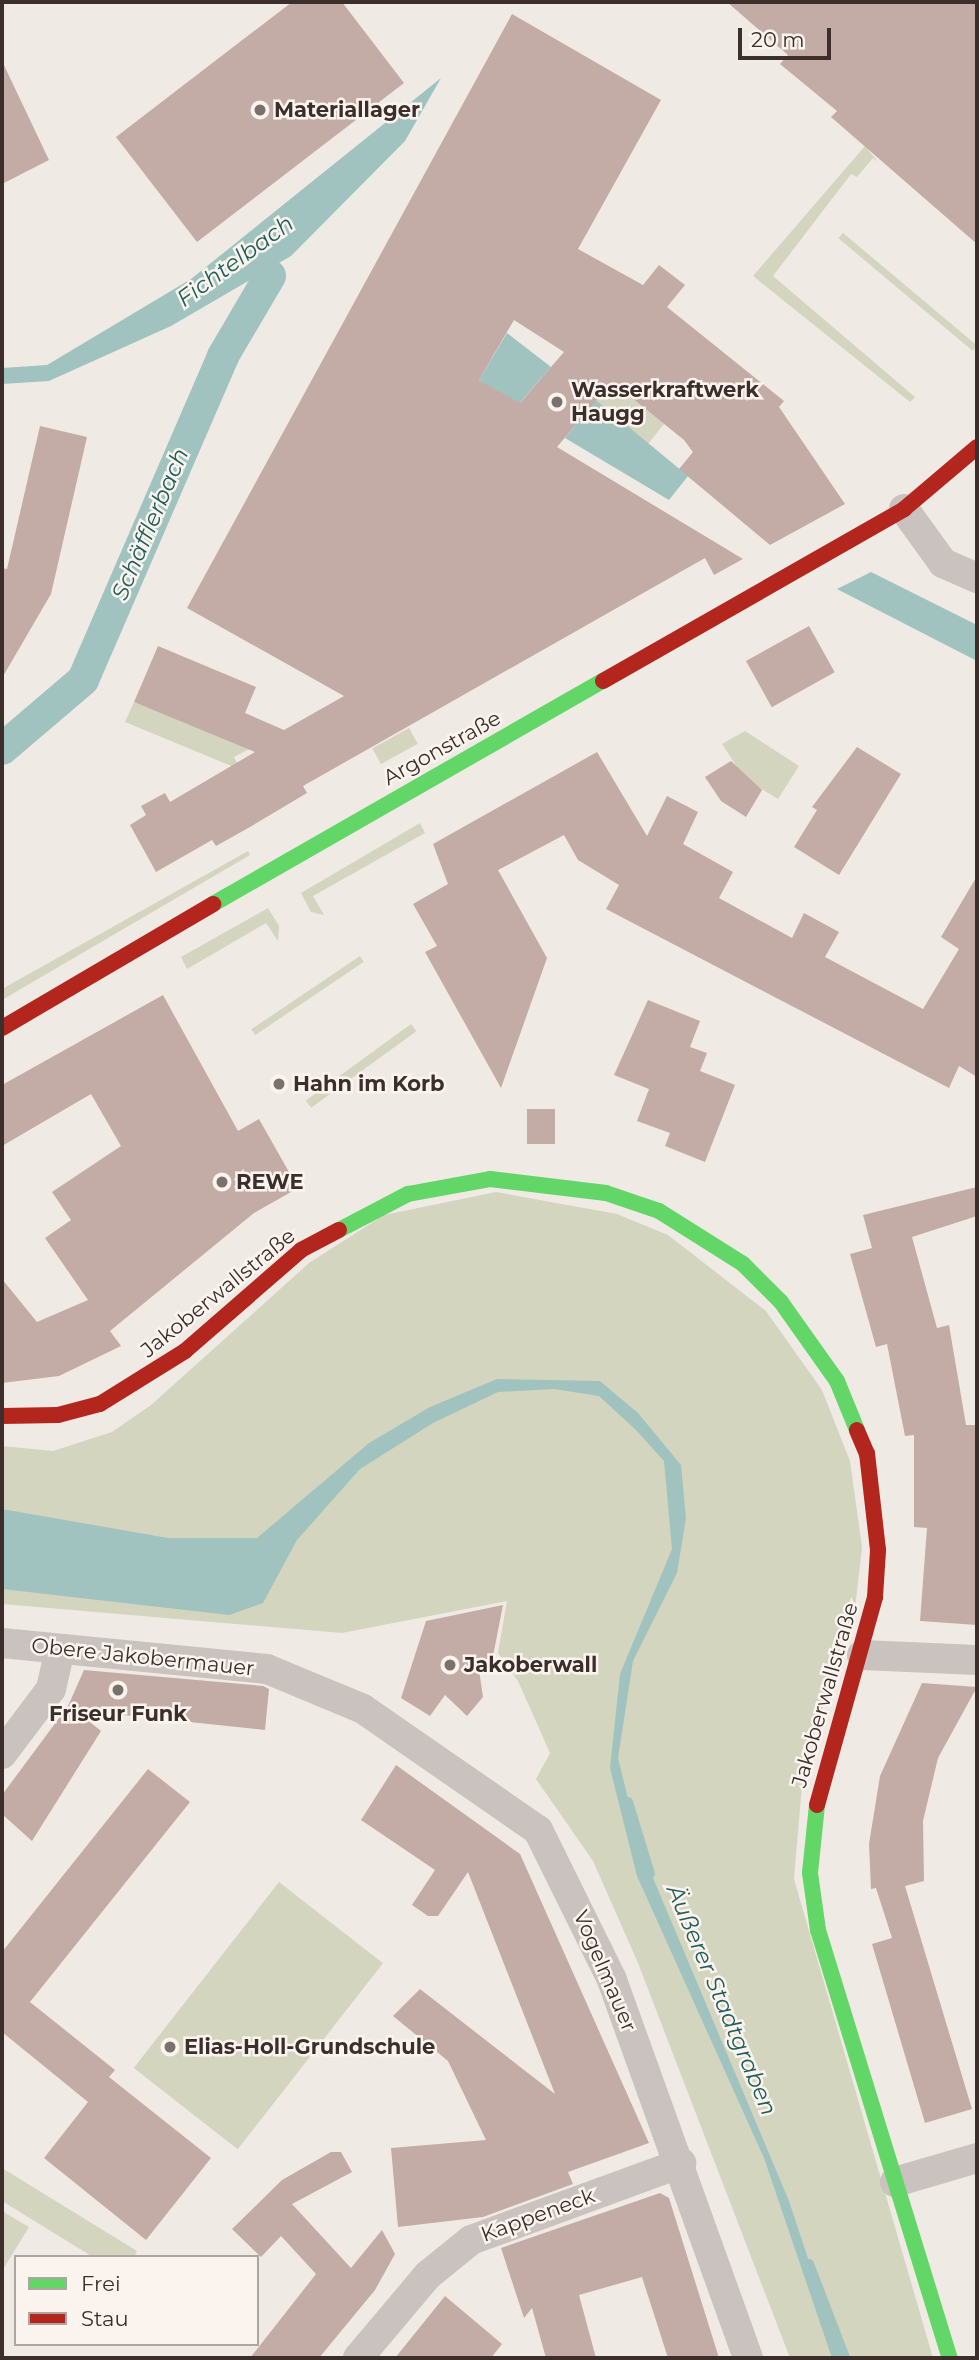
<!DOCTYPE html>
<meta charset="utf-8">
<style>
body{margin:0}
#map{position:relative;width:979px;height:2360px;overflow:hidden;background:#f0eae5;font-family:Montserrat,sans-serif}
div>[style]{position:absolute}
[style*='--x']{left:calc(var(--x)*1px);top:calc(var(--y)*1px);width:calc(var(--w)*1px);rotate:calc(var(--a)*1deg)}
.green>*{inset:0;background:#d3d5bf;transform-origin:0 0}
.water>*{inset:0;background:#a1c3bf}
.stream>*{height:10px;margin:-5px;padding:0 5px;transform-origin:5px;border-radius:5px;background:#a1c3bf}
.canal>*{height:32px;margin:-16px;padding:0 16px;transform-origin:16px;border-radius:16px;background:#a1c3bf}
.building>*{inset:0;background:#c3aca6;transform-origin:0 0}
.street>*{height:30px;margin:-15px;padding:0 15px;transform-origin:15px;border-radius:15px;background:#c9c2be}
.fast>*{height:16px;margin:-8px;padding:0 8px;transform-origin:8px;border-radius:8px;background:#63d668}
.jam>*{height:16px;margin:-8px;padding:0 8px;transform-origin:8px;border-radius:8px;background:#b3261e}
.dots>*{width:19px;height:19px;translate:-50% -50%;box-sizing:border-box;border:4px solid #fbf4ee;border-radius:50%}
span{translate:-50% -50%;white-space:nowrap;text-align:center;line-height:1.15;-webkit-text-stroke:5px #fbf4ee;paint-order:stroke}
.poi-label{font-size:21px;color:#3b2e2b;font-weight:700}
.left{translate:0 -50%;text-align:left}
.street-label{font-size:21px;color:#3b2e2b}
.water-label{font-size:23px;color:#1f5e5b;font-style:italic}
.frame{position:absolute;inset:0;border:4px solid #3b2e2b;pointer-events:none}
.legend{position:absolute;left:14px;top:2255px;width:245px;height:91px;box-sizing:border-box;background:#fbf4ee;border:2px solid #aea5a0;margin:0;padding:9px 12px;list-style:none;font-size:21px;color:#3b2e2b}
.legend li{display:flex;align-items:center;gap:14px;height:35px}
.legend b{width:35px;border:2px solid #aea5a0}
.scale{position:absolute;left:738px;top:28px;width:93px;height:32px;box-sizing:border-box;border:4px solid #3b2e2b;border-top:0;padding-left:9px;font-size:21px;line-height:24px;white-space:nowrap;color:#3b2e2b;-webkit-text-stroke:5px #fbf4ee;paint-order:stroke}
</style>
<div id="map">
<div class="green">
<i style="clip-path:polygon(865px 146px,878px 162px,873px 158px,857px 177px,851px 174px,773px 276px,915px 397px,910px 402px,753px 276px)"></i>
<i style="left:843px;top:233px;width:175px;height:7px;rotate:40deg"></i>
<i style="clip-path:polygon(588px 363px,664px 424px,648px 444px,596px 400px)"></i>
<i style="clip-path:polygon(134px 702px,253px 747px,234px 757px,241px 770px,125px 722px)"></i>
<i style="left:409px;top:728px;width:18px;height:42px;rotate:61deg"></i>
<i style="clip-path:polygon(745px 731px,799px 766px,778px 799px,745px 779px,722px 744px)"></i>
<i style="clip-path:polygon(420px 823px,425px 833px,313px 896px,324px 915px,311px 912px,301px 893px)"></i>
<i style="clip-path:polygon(248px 851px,250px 855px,2px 1000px,2px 989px)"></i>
<i style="clip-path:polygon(268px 908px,279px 926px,278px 941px,266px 923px,187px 969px,181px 957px)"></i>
<i style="left:360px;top:956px;width:7px;height:131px;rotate:56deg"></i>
<i style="left:411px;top:1024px;width:9px;height:130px;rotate:54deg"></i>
<i style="clip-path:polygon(496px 1192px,617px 1214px,668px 1235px,766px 1311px,822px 1390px,850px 1461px,862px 1547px,854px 1618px,804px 1762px,794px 1879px,933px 2358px,790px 2358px,638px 1963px,593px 1861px,536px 1779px,550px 1753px,518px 1681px,498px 1653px,507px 1601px,342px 1633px,2px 1604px,2px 1446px,53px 1451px,112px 1432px,151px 1405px,309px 1263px,384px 1215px)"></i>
<i style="left:279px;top:1882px;width:132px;height:236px;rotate:38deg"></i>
<i style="clip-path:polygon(2px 2168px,137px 2251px,134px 2257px,93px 2257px,2px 2201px)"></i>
<i style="clip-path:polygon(2px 2211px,29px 2227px,2px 2271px)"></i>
</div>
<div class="water">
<i style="clip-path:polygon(441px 78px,405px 141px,291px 256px,171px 326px,49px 381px,2px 384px,2px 368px,47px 365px,191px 279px)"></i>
<i style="clip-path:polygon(507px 333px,551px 367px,518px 405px,479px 380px)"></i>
<i style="clip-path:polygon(596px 400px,688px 476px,669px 500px,565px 438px)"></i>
<i style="clip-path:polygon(871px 572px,977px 625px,977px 661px,837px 589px)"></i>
<i style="clip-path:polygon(497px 1379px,600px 1381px,638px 1413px,681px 1465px,686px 1518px,677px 1573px,633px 1661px,618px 1758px,640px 1847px,789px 2201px,841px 2358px,832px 2358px,764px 2158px,637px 1876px,610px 1768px,620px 1674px,672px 1549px,664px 1461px,636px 1430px,599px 1396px,554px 1389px,498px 1392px,433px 1423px,360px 1469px,297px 1540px,263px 1603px,229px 1615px,2px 1589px,2px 1509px,168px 1538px,257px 1538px,369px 1443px,430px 1407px)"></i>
</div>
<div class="stream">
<i style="--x:628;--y:1802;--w:75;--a:73"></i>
<i style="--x:809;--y:2264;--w:101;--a:69"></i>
</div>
<div class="canal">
<i style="--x:2;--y:749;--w:106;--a:-40.4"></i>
<i style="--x:83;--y:680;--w:353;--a:-66.6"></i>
<i style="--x:223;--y:356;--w:93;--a:-59.6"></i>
</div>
<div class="building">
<i style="clip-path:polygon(292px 2px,342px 2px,404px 83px,197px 242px,116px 137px)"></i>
<i style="clip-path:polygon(727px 2px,977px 2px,977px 244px,831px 117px,837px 111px,780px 64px,788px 55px)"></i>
<i style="clip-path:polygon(evenodd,512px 14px,661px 100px,578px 249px,643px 285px,659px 265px,685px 285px,667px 307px,784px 401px,779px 407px,845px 504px,770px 545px,679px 469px,693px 452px,684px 440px,612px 382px,557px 447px,743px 559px,714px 575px,705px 558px,303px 786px,307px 793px,250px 827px,216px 846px,212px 840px,156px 872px,130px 825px,146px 815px,141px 806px,165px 793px,170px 802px,255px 752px,134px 702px,158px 646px,256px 687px,245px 713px,284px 730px,344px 696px,187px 608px,512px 14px,514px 320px,564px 352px,520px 403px,479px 380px,514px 320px)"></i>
<i style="clip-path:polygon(2px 61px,49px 160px,2px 184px)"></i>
<i style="clip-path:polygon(40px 426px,87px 437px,51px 594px,2px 678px,2px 568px,7px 569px)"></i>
<i style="left:809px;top:626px;width:53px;height:72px;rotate:61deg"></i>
<i style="clip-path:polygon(857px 747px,901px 774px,839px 875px,794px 847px,817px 810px,812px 807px)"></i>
<i style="clip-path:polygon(597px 752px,647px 836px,667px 796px,698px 812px,683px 844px,733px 872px,719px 898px,792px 938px,804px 913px,839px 932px,825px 957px,923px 1009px,959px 949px,941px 937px,977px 876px,977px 1077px,959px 1066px,949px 1088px,606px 909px,619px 885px,578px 860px,564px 835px,498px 870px,547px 958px,501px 1088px,425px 952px,437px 946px,413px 904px,448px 884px,433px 844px)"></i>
<i style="clip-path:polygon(731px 761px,762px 790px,746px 817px,721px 801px,705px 777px)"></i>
<i style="clip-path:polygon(163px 995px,238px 1131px,259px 1119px,298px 1188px,254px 1213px,110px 1331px,121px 1346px,59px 1376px,2px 1383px,2px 1279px,37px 1322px,88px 1300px,45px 1238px,71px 1220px,52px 1192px,121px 1146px,91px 1094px,2px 1146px,2px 1085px)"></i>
<i style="clip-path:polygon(648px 1000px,700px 1021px,690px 1047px,707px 1053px,700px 1071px,735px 1085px,705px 1162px,665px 1146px,670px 1133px,637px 1121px,649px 1089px,614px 1075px)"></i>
<i style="left:527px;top:1109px;width:28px;height:35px"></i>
<i style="clip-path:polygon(977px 1187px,977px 1216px,912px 1237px,937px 1328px,949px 1325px,966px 1425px,976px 1425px,977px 1625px,920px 1621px,927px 1528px,914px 1527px,914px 1435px,905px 1436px,887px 1344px,876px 1347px,850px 1254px,872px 1248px,863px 1215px)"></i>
<i style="clip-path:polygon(503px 1605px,493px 1656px,478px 1663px,483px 1697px,467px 1716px,445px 1695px,430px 1716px,401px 1698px,426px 1621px)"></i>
<i style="clip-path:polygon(84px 1670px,263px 1686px,269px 1689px,265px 1730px,75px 1710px,101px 1731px,32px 1841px,2px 1814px,2px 1795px,68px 1706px)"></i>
<i style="clip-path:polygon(922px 1683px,977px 1687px,938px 1758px,923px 1821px,924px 1881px,905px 1886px,972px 2109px,925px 2123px,872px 1944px,892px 1938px,876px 1888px,871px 1889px,869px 1844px,880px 1776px)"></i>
<i style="clip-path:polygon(396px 1765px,520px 1854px,649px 2143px,568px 2172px,573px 2184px,483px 2217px,398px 2227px,391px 2148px,486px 2140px,448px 2061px,393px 2016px,420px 1989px,555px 2094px,468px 1872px,438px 1916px,428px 1916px,412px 1905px,435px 1870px,361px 1820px)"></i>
<i style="clip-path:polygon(148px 1769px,190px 1802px,30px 2002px,115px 2070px,109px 2077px,211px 2158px,146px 2240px,44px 2158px,88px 2102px,2px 2032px,2px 1952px)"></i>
<i style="clip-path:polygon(331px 2152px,341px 2152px,352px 2172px,292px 2204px,351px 2268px,382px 2230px,395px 2254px,375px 2290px,319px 2358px,250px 2358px,316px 2274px,281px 2236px,261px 2257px,232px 2229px,282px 2180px)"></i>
<i style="clip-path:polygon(660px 2193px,669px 2198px,719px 2358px,668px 2358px,642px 2277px,579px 2295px,596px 2358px,546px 2358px,532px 2308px,524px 2318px,501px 2248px)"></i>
<i style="clip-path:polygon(445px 2296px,502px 2344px,491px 2358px,395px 2358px)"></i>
</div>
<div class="street">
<i style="--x:904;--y:509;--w:67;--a:54.2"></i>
<i style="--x:943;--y:563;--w:37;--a:24"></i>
<i style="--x:2;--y:1643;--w:266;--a:5.6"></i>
<i style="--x:267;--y:1669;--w:104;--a:22.6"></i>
<i style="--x:363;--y:1709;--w:213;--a:34.7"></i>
<i style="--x:538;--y:1830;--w:167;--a:63.7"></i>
<i style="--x:612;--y:1980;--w:402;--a:70.2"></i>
<i style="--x:862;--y:1655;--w:115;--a:2.5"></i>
<i style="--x:2;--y:1754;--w:81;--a:-53"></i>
<i style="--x:51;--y:1689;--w:41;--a:-77.3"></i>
<i style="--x:895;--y:2182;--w:85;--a:-16.3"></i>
<i style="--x:358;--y:2358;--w:109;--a:-49.9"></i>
<i style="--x:428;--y:2275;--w:55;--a:-39.1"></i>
<i style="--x:471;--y:2240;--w:224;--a:-20.1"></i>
</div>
<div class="fast">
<i style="--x:213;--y:904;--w:449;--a:-29.8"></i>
<i style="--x:339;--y:1230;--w:78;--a:-27.6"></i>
<i style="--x:408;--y:1194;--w:83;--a:-10.4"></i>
<i style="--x:490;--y:1179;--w:117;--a:6.9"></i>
<i style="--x:606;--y:1193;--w:56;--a:18.8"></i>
<i style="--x:659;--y:1211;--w:99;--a:32.2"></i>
<i style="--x:743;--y:1264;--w:54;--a:45"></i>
<i style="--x:781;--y:1302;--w:97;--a:54.7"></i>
<i style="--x:837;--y:1381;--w:53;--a:67.8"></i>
<i style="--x:817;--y:1805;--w:68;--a:95.9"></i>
<i style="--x:810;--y:1873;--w:58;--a:82"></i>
<i style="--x:818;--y:1930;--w:448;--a:72.9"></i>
</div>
<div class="jam">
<i style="--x:603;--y:681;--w:347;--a:-29.7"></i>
<i style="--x:904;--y:509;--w:96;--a:-40.3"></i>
<i style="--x:2;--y:1028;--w:245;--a:-30.4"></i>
<i style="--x:2;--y:1416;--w:56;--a:-1"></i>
<i style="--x:58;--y:1415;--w:43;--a:-14.7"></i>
<i style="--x:100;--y:1404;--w:100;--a:-31.9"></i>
<i style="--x:185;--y:1351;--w:154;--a:-41"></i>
<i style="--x:301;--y:1250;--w:43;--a:-27.8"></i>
<i style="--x:817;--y:1805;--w:216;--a:-74.4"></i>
<i style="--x:875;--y:1597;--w:47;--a:-86.3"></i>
<i style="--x:878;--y:1550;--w:97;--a:-96.5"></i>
<i style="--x:867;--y:1454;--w:26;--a:-113"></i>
</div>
<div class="dots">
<i style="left:260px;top:110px;background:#7a706c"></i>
<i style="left:557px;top:402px;background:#7a706c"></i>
<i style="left:279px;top:1084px;background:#7a706c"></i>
<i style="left:222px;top:1182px;background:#7a706c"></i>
<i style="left:450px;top:1665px;background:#7a706c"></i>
<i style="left:118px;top:1690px;background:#7a706c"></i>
<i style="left:170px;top:2047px;background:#7a706c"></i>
</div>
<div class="poi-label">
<span class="left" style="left:274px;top:110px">Materiallager</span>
<span class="left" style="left:571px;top:402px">Wasserkraftwerk<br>Haugg</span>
<span class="left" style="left:293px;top:1084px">Hahn im Korb</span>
<span class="left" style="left:236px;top:1182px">REWE</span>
<span class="left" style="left:464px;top:1665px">Jakoberwall</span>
<span style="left:118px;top:1714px">Friseur Funk</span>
<span class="left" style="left:184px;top:2047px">Elias-Holl-Grundschule</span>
</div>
<div class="street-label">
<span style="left:442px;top:748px;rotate:-29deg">Argonstraße</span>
<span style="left:218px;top:1293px;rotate:-39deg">Jakoberwallstraße</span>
<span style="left:143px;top:1657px;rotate:6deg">Obere Jakobermauer</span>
<span style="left:825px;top:1695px;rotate:-74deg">Jakoberwallstraße</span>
<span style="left:605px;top:1971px;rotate:67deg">Vogelmauer</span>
<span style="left:538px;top:2215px;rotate:-20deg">Kappeneck</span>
</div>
<div class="water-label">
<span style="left:235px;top:261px;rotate:-36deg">Fichtelbach</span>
<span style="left:150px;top:524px;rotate:-67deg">Schäfflerbach</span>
<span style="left:722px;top:2000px;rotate:67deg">Äußerer Stadtgraben</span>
</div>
<div class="frame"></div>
<ul class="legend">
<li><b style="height:9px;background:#63d668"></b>Frei</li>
<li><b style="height:9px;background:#b3261e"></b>Stau</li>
</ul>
<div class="scale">20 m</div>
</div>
